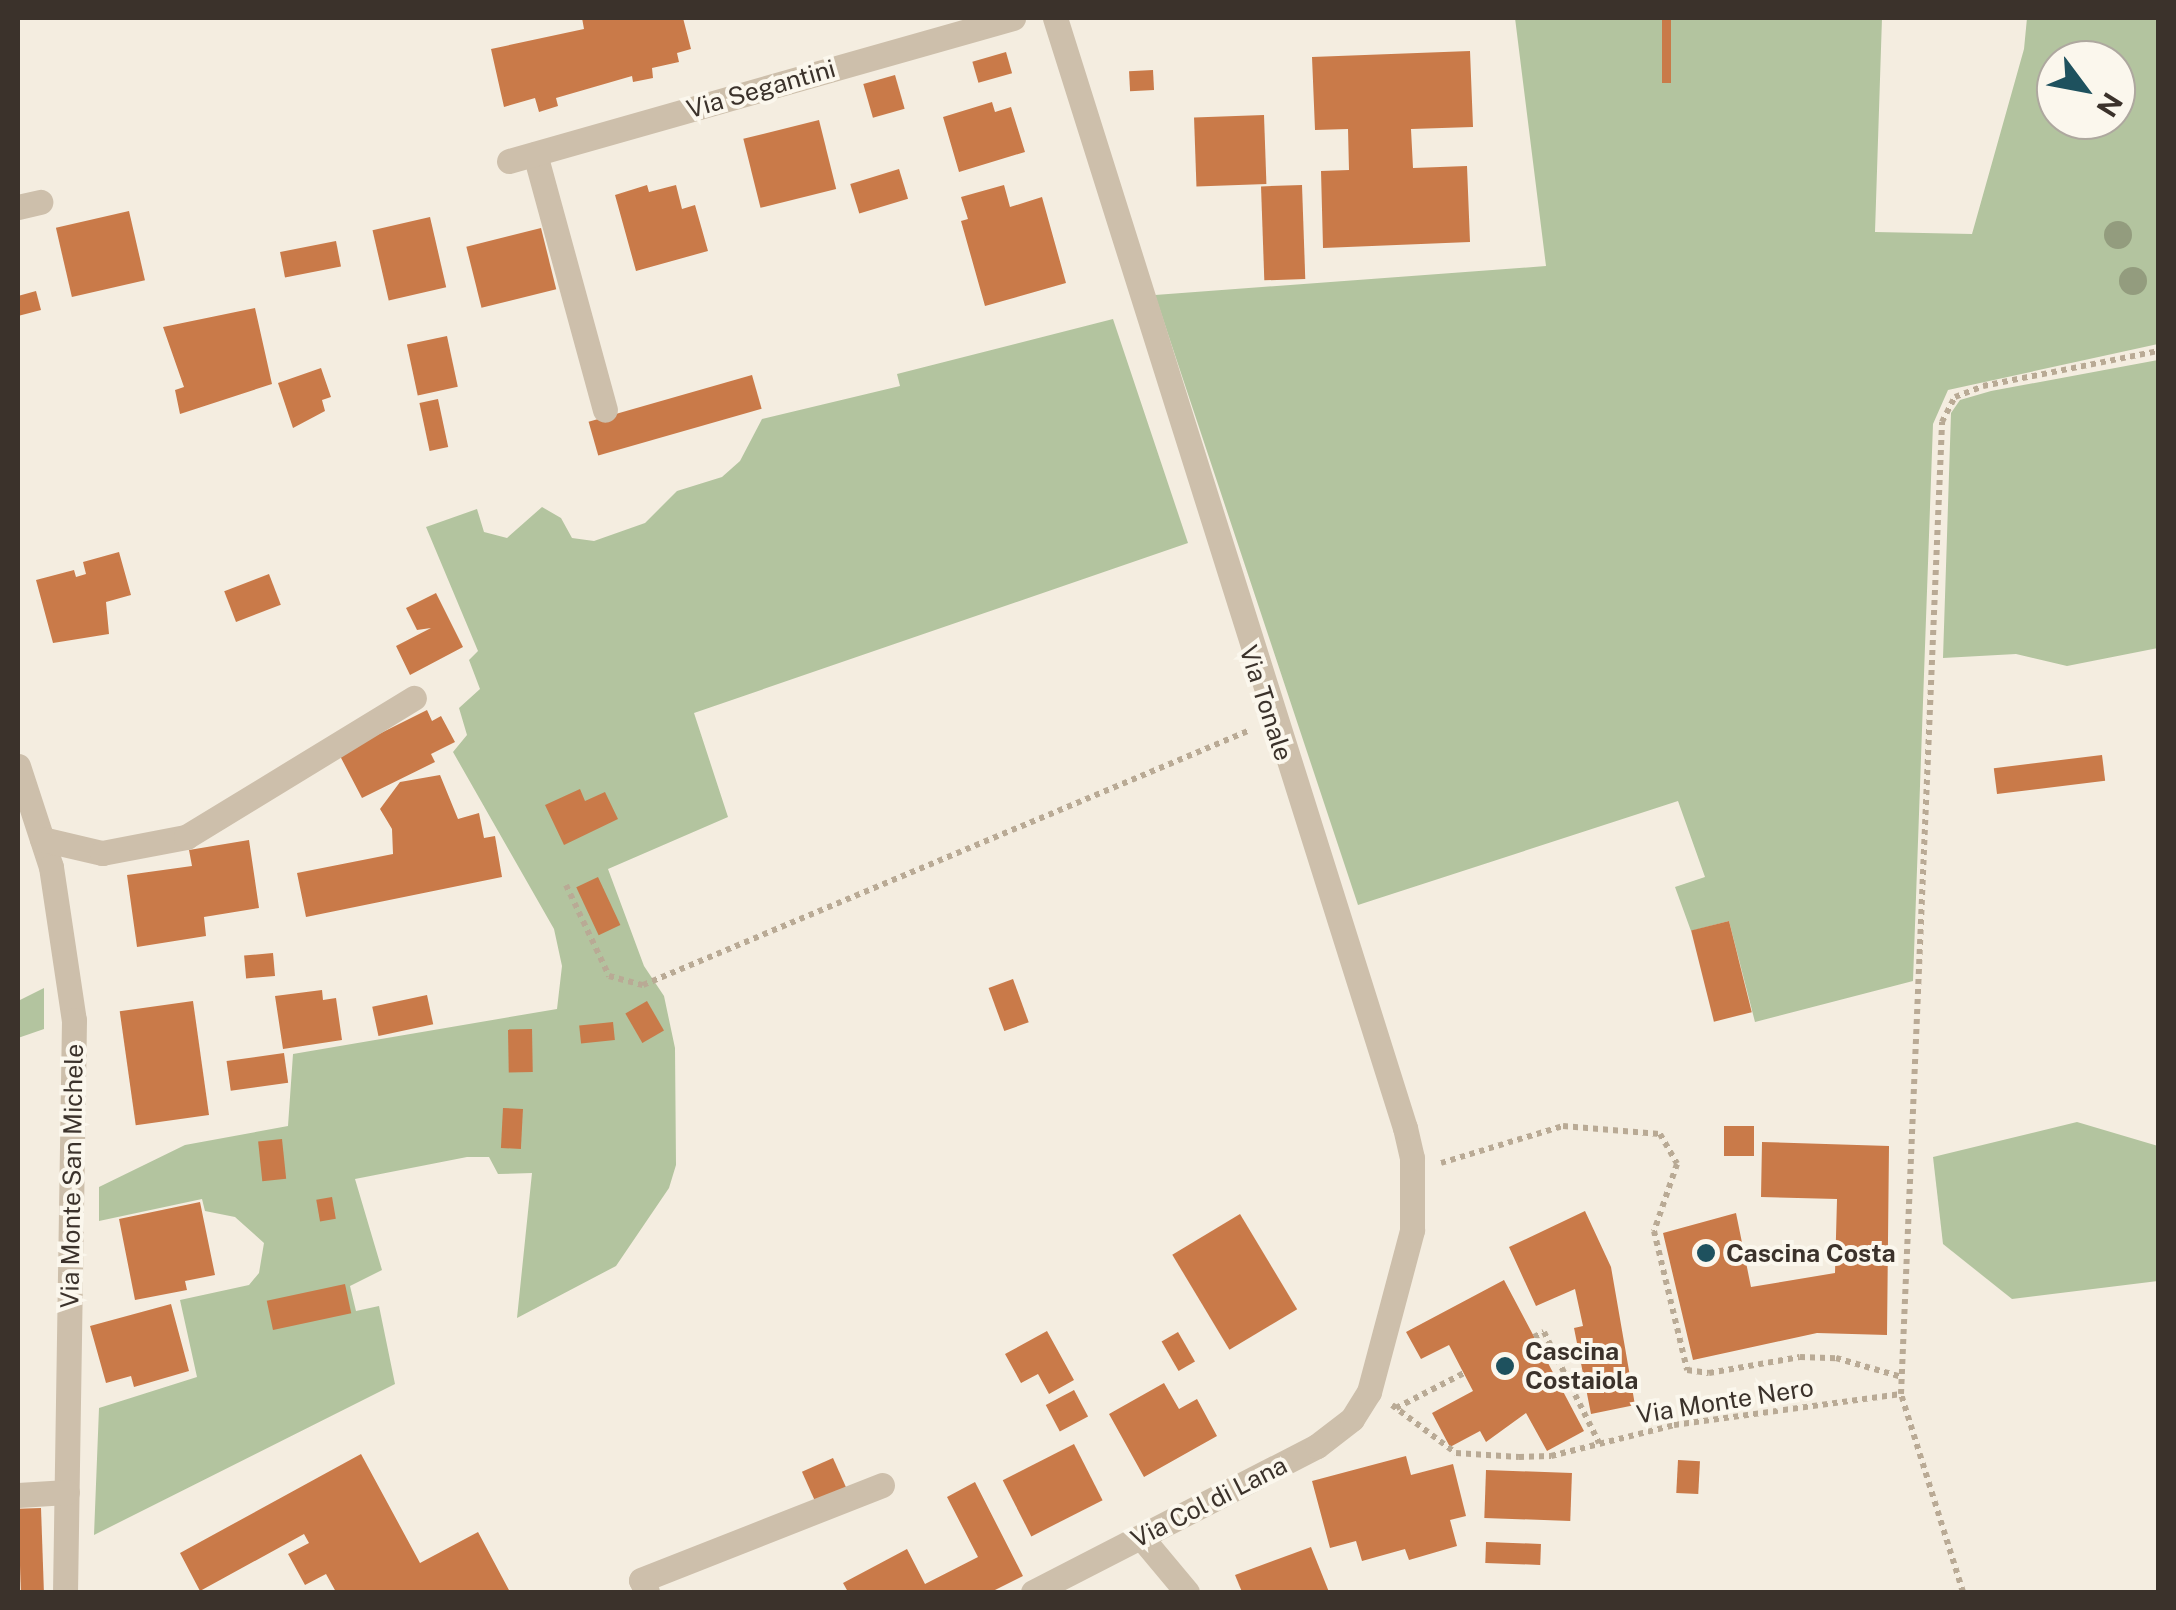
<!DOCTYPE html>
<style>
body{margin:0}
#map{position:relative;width:2176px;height:1610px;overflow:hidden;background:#f4ede0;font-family:"Public Sans",sans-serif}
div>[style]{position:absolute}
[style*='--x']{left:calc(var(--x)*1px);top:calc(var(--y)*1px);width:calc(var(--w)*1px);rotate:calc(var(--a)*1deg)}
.green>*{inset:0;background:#b3c49f}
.building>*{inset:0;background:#c97a49;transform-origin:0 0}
.path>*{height:6px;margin-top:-3px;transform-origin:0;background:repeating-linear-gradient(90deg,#b9aa95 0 5px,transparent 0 10px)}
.minor>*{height:25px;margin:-12.5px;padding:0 12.5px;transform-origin:12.5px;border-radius:12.5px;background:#cdbfab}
.trees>*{width:28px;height:28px;margin:-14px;border-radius:50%;background:#939c7e}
.dots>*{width:28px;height:28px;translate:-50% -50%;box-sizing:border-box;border:5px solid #fbf7ed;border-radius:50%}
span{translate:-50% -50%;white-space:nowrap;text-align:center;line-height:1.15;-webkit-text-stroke:8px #fbf7ed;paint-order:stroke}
.street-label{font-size:25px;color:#3b322b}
.poi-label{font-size:25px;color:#3b322b;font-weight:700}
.left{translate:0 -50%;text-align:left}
.frame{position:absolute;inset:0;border:20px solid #3b322b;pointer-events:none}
.north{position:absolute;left:2036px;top:40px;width:100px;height:100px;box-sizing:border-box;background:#fbf7ed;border:2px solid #aea89f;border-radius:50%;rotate:122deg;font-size:28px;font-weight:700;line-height:40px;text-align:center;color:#3b322b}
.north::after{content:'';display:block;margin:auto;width:35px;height:45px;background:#1e515e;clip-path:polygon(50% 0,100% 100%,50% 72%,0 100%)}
</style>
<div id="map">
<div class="green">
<i style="clip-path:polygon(evenodd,1515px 18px,1882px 18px,1875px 232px,1972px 234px,2024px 49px,2027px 18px,2158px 18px,2158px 344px,1948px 390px,1933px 424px,1913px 981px,1755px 1022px,1729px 921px,1691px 931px,1675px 887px,1705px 877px,1678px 801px,1358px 905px,1155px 295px,1546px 266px,1515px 18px,2056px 60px,2116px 60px,2116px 120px,2056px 120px,2056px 60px)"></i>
<i style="clip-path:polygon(1113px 319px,1188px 543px,694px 713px,728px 817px,608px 869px,644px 966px,664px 996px,675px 1048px,676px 1165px,669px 1188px,616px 1266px,517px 1318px,532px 1173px,498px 1174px,489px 1157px,467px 1157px,355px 1179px,382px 1270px,350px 1286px,356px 1311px,379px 1306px,395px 1384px,94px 1535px,99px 1408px,197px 1377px,180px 1300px,249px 1285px,259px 1273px,264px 1243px,235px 1217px,205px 1211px,202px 1199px,99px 1221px,99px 1187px,185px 1145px,288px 1126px,293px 1054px,557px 1009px,562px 966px,554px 929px,453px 752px,467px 735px,459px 708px,480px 689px,469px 660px,478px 651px,426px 527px,477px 509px,484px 532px,507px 538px,542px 507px,561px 518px,572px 538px,594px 541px,645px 523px,677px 491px,722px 477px,740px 461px,762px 419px,900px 386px,897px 374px)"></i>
<i style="clip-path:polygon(2158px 360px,2158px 648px,2067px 666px,2016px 654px,1943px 658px,1951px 413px,1960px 400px,1991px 391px)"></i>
<i style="clip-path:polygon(44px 988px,44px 1029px,18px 1038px,18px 1001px)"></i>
<i style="clip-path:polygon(2077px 1122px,2158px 1146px,2158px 1281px,2012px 1299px,1943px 1244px,1933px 1157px)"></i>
</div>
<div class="building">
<i style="clip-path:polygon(582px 18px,683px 18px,691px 49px,677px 53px,679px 62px,652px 68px,653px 78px,633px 82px,632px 76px,556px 98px,558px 106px,539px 112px,535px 98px,504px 107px,491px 49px,584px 29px)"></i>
<i style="left:1662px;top:18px;width:9px;height:65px"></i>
<i style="clip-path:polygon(1470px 51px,1473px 127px,1411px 129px,1413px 168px,1467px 166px,1470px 242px,1323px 248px,1321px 171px,1349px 170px,1348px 129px,1315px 130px,1312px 57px)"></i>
<i style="left:1006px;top:52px;width:22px;height:35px;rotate:74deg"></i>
<i style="left:1153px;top:70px;width:20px;height:24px;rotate:87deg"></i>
<i style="left:895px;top:75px;width:35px;height:33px;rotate:74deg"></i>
<i style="clip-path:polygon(992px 102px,995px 112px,1011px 107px,1025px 152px,959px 172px,943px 117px)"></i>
<i style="left:1264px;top:115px;width:69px;height:70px;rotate:88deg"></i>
<i style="left:819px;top:120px;width:71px;height:78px;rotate:76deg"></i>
<i style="left:899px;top:169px;width:31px;height:51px;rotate:73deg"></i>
<i style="clip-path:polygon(647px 185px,649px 192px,676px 185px,682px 209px,695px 205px,708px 251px,636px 271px,615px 195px)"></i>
<i style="clip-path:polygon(1004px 185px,1010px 207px,1042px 197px,1066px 283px,985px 306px,961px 221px,968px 219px,961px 197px)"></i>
<i style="left:1302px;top:185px;width:94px;height:41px;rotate:88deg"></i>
<i style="left:129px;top:211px;width:71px;height:75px;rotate:77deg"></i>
<i style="left:430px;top:217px;width:72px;height:59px;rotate:77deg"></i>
<i style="left:541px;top:228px;width:63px;height:77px;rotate:76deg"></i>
<i style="left:336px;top:241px;width:26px;height:57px;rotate:79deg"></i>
<i style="clip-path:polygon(36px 291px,41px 310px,18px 316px,18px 296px)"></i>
<i style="clip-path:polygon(255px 308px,272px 384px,180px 414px,175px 390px,184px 387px,163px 327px)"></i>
<i style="left:447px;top:336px;width:52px;height:41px;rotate:78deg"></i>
<i style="clip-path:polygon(321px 368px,331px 397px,322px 400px,325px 411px,293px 428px,278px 383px)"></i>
<i style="left:752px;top:375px;width:35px;height:170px;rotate:74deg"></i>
<i style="left:438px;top:399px;width:49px;height:19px;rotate:78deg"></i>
<i style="clip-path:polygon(119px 552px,131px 595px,106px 602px,109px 634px,53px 643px,36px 580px,74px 570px,76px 577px,86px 574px,83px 562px)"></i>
<i style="left:269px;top:574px;width:33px;height:48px;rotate:69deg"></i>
<i style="clip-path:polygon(436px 593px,463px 647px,410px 675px,396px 646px,431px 628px,417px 630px,406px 608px)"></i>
<i style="clip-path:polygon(427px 710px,432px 721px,441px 716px,455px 742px,431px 754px,435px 762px,362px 798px,339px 754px)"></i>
<i style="left:2102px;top:755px;width:26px;height:109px;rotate:83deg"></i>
<i style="clip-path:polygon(440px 775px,458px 819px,479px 813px,484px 838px,495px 836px,502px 877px,306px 917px,297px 873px,393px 854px,392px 829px,380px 809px,400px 782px)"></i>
<i style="clip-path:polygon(580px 789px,585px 801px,605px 792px,618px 819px,564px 845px,545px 805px)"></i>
<i style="clip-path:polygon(249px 840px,259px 908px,204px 917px,206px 936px,137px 947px,127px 875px,192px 866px,189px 850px)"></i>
<i style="left:598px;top:877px;width:53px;height:24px;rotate:65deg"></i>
<i style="left:1729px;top:921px;width:94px;height:39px;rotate:76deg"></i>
<i style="left:273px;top:953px;width:23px;height:29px;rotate:85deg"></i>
<i style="left:1013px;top:979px;width:46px;height:26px;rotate:70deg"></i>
<i style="clip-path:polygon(322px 990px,323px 1000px,336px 998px,342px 1040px,283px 1049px,275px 996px)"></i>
<i style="left:427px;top:995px;width:30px;height:56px;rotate:78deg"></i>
<i style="left:193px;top:1001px;width:115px;height:74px;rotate:82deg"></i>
<i style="left:647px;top:1001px;width:34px;height:25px;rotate:60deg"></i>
<i style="left:613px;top:1022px;width:18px;height:34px;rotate:84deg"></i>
<i style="left:532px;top:1029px;width:43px;height:24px;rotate:89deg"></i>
<i style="left:284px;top:1053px;width:30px;height:58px;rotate:82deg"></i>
<i style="left:503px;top:1108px;width:20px;height:40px;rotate:3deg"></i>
<i style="left:1724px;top:1126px;width:30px;height:30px"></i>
<i style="left:282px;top:1139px;width:40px;height:24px;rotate:84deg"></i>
<i style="clip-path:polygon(1762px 1142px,1889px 1146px,1887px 1335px,1817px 1333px,1693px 1360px,1663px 1233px,1736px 1213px,1751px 1287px,1835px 1273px,1837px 1199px,1761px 1197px)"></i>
<i style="left:332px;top:1197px;width:22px;height:16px;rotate:80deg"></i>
<i style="clip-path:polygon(200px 1202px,215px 1275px,185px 1281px,187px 1290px,135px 1300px,119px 1219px)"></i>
<i style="clip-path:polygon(1585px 1211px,1611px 1267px,1635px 1405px,1591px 1414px,1574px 1328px,1583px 1326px,1575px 1289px,1536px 1306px,1509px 1247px)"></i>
<i style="left:1240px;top:1214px;width:111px;height:79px;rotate:59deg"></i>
<i style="clip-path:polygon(1504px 1280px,1584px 1431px,1547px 1451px,1526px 1413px,1486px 1442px,1480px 1431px,1450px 1447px,1432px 1413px,1473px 1391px,1449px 1345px,1421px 1359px,1406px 1332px)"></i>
<i style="left:345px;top:1284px;width:30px;height:80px;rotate:78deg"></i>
<i style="clip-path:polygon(171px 1304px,189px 1371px,134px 1387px,131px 1376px,106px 1383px,90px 1326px)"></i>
<i style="clip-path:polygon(1047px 1331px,1074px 1380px,1049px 1394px,1038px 1374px,1021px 1383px,1005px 1354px)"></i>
<i style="left:1178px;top:1332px;width:34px;height:19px;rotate:60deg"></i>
<i style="clip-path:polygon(1164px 1383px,1179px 1409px,1197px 1399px,1217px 1436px,1144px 1477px,1109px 1414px)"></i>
<i style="left:1074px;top:1390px;width:30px;height:32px;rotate:62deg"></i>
<i style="left:1074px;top:1444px;width:63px;height:80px;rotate:63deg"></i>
<i style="clip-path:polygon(361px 1454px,420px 1563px,478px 1532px,510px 1592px,336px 1592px,326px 1574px,305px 1585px,288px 1554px,309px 1543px,304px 1534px,200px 1591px,180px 1553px)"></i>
<i style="clip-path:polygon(1406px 1456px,1411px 1475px,1453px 1464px,1466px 1516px,1450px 1520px,1457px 1546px,1409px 1560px,1405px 1549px,1362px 1561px,1356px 1541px,1330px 1548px,1312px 1481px)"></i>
<i style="left:833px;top:1458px;width:32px;height:34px;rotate:66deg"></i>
<i style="left:1678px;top:1460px;width:22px;height:33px;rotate:3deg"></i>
<i style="left:1486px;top:1470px;width:86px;height:48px;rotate:2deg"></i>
<i style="clip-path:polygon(975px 1482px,1023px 1576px,991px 1592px,848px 1592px,843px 1583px,907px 1549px,925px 1584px,978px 1557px,947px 1497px)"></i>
<i style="left:41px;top:1508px;width:84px;height:23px;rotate:88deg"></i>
<i style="left:1486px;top:1542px;width:55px;height:21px;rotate:2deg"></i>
<i style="clip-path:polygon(1311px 1547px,1329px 1592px,1242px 1592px,1235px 1575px)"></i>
</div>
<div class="path">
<i style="--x:566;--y:885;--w:101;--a:64.7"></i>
<i style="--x:609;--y:976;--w:35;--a:15"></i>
<i style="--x:643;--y:985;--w:656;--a:-22.77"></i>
<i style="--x:1441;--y:1163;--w:127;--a:-16.9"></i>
<i style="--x:1563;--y:1126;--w:97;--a:4.7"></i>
<i style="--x:1660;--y:1134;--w:34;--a:60"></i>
<i style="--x:1677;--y:1164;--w:71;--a:108.9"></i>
<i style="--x:1654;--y:1231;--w:143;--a:76.6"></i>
<i style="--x:1687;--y:1370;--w:22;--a:8"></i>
<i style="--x:1709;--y:1373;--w:92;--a:-10"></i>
<i style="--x:1800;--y:1357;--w:36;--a:2"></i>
<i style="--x:1836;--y:1358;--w:69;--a:16.1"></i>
<i style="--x:1534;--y:1337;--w:11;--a:-27"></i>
<i style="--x:1544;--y:1332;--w:124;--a:63.6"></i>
<i style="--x:1392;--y:1405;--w:80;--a:36.9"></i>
<i style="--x:1456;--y:1453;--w:63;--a:3.6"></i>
<i style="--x:1519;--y:1457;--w:32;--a:-2"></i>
<i style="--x:1551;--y:1456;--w:127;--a:-14.1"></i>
<i style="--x:1674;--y:1425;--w:229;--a:-7.8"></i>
<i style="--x:1396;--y:1408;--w:76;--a:-27.2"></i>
<i style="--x:1963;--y:1592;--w:207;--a:-107.4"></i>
<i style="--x:1901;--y:1394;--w:973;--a:-87.58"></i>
<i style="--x:1942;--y:422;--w:28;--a:-63"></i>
<i style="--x:1955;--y:397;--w:30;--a:-21"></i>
<i style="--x:1983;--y:386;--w:178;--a:-11.3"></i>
</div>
<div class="minor">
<i style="--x:535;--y:154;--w:265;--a:74.7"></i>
<i style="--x:509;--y:161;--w:524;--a:-15.84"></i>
<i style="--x:18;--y:207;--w:23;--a:-13"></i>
<i style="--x:18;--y:766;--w:106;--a:71.9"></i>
<i style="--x:51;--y:867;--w:155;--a:81.5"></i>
<i style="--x:74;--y:1020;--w:572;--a:90.9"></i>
<i style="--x:42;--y:839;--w:62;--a:13.1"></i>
<i style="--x:102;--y:853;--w:86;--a:-10.8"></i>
<i style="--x:186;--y:837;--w:267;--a:-31.4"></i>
<i style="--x:18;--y:1495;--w:49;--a:-3.5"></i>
<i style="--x:1141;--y:1537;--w:72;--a:50.1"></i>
<i style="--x:647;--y:1592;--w:13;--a:-117"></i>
<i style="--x:641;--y:1580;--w:259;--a:-21.5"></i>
<i style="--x:1033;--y:1592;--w:319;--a:-27.2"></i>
<i style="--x:1317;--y:1446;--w:44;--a:-37.6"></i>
<i style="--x:1352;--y:1419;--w:32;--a:-58"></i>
<i style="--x:1369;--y:1392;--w:168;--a:-75.1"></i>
<i style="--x:1412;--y:1230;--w:72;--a:-90"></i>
<i style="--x:1412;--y:1158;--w:31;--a:-103"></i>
<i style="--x:1405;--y:1128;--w:1164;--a:-107.5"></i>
</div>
<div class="trees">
<i style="left:2118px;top:235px"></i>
<i style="left:2133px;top:281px"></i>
</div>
<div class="dots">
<i style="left:1706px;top:1253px;background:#1e515e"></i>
<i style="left:1505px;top:1366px;background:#1e515e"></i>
</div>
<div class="street-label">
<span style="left:761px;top:89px;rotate:-16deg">Via Segantini</span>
<span style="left:1266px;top:703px;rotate:72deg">Via Tonale</span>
<span style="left:72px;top:1176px;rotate:-89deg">Via Monte San Michele</span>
<span style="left:1725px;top:1401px;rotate:-9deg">Via Monte Nero</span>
<span style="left:1209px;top:1502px;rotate:-27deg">Via Col di Lana</span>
</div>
<div class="poi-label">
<span class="left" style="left:1726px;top:1253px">Cascina Costa</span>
<span class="left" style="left:1525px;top:1366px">Cascina<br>Costaiola</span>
</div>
<div class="frame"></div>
<div class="north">N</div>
</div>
